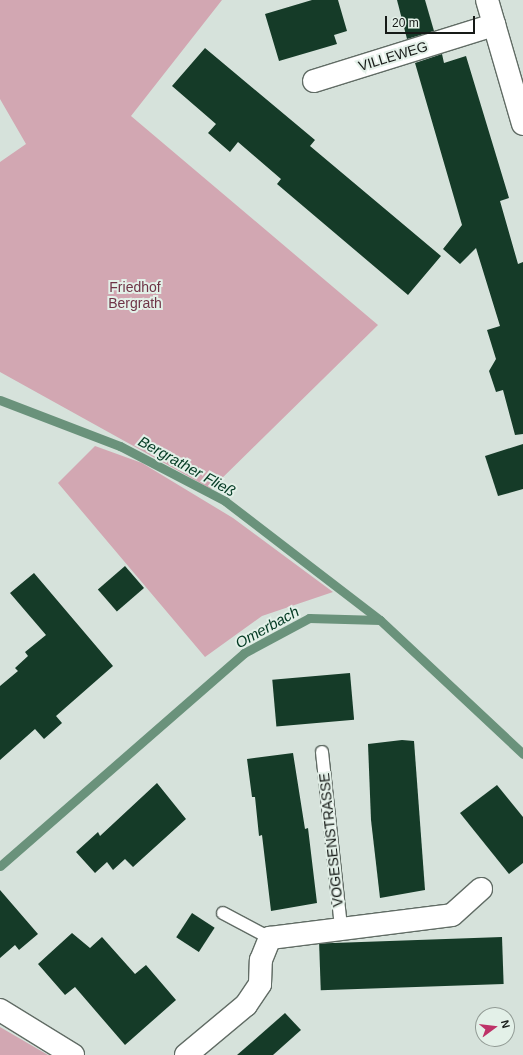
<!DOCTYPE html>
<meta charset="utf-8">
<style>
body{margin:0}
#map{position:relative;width:523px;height:1055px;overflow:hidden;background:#d6e2db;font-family:Helvetica,sans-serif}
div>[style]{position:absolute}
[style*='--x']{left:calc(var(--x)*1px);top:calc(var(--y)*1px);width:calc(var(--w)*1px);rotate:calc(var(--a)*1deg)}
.green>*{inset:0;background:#d2a7b2}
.stream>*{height:9px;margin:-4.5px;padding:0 4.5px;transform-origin:4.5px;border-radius:4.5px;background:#6a927b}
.building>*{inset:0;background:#153b28;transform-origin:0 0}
.roads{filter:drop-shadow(1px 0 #616c65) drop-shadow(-1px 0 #616c65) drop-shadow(0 1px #616c65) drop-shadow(0 -1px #616c65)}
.lane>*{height:12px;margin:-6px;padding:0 6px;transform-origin:6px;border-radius:6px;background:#fff}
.street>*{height:22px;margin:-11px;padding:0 11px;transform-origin:11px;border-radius:11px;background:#fff}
span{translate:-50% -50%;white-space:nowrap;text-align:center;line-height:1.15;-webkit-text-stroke:4px #e3f0e8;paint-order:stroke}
.street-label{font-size:14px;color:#161a17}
.park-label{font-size:14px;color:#6f3447}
.water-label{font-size:15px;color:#023922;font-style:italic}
.north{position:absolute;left:475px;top:1007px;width:40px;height:40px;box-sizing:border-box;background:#e3f0e8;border:1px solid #919a94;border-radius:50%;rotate:75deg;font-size:11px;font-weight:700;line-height:16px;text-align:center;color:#161a17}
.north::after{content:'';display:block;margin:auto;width:14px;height:18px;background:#be3268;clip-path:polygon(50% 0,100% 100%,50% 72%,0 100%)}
.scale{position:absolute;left:385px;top:16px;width:90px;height:18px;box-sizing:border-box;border:2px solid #161a17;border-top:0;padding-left:5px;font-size:12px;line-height:14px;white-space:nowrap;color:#161a17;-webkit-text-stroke:3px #e3f0e8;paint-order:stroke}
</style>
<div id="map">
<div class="green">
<i style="clip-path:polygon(0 0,222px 0,131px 116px,378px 325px,211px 489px,0 372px,0 162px,26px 144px,0 99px)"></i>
<i style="clip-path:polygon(95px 446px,142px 463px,233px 518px,333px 592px,262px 616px,205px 657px,58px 483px)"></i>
<i style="clip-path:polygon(0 1027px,48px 1055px,0 1055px)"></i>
</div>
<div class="stream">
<i style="--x:0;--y:400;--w:129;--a:21"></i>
<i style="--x:120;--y:446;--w:119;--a:27.6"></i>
<i style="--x:225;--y:501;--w:195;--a:37.5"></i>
<i style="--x:0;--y:866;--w:324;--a:-41.1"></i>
<i style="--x:244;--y:653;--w:74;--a:-28.3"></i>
<i style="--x:309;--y:618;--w:71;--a:1.6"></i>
<i style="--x:380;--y:620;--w:196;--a:43.1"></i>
</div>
<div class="building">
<i style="clip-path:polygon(312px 0,338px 0,347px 31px,334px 35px,337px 44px,279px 61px,265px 14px)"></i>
<i style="clip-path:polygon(397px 0,425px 0,434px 31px,407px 39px)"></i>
<i style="clip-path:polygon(205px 48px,315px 140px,310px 146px,441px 256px,408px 295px,277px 184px,281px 179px,238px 142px,230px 152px,208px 133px,216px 124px,172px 86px)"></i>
<i style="clip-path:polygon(442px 54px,444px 63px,466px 56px,509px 198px,500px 201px,518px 264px,523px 262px,523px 434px,515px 435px,503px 390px,496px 392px,489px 371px,496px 359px,487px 330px,500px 326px,476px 248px,460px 264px,443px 249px,462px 225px,415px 63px)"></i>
<i style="clip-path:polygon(523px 444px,523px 489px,498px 496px,485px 456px)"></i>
<i style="left:125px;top:566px;width:29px;height:36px;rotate:49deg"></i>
<i style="clip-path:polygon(34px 573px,113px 666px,56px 716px,62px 723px,44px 739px,35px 729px,0 760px,0 686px,18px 671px,15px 668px,28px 656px,25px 652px,46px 635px,10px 593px)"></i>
<i style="left:350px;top:673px;width:47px;height:78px;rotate:85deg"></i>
<i style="clip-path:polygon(402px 740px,414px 741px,425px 890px,380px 898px,371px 820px,368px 744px)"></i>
<i style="clip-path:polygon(293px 753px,305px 829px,308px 828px,317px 903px,271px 911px,262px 835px,259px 836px,255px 797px,252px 797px,247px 759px)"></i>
<i style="clip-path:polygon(157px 783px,186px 819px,133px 867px,125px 859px,113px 870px,107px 862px,95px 873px,76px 852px,98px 832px,100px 836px)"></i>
<i style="clip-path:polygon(497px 785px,523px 817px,523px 863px,509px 874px,460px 813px)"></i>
<i style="clip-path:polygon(0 890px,38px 934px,19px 950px,15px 945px,0 958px)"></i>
<i style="left:192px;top:913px;width:27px;height:29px;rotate:33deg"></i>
<i style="clip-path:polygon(72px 933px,90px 948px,102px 937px,135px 974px,146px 965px,176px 1000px,125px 1045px,75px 987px,65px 995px,38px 964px)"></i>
<i style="left:502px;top:937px;width:47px;height:183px;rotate:88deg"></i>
<i style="clip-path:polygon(285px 1013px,301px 1030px,273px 1055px,237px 1055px)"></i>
</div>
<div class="roads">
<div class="lane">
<i style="--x:322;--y:752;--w:176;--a:83.8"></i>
<i style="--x:223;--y:913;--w:53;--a:28"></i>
</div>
<div class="street">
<i style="--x:487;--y:0;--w:129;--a:73.8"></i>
<i style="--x:314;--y:81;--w:189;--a:-17.3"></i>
<i style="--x:0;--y:1010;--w:86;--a:31.7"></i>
<i style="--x:186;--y:1055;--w:78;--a:-39.8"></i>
<i style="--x:246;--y:1005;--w:25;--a:-56"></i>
<i style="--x:260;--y:984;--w:24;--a:-88"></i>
<i style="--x:261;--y:960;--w:24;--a:-68"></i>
<i style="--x:270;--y:938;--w:183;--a:-7.2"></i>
<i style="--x:452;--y:915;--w:39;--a:-42"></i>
</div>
</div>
<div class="street-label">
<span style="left:393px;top:56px;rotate:-17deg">VILLEWEG</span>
<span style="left:331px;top:840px;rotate:-96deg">VOGESENSTRASSE</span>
</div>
<div class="park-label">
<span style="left:135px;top:295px">Friedhof<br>Bergrath</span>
</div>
<div class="water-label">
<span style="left:187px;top:466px;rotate:29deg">Bergrather Fließ</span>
<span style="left:267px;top:627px;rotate:-29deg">Omerbach</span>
</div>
<div class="north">N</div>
<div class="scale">20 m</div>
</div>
